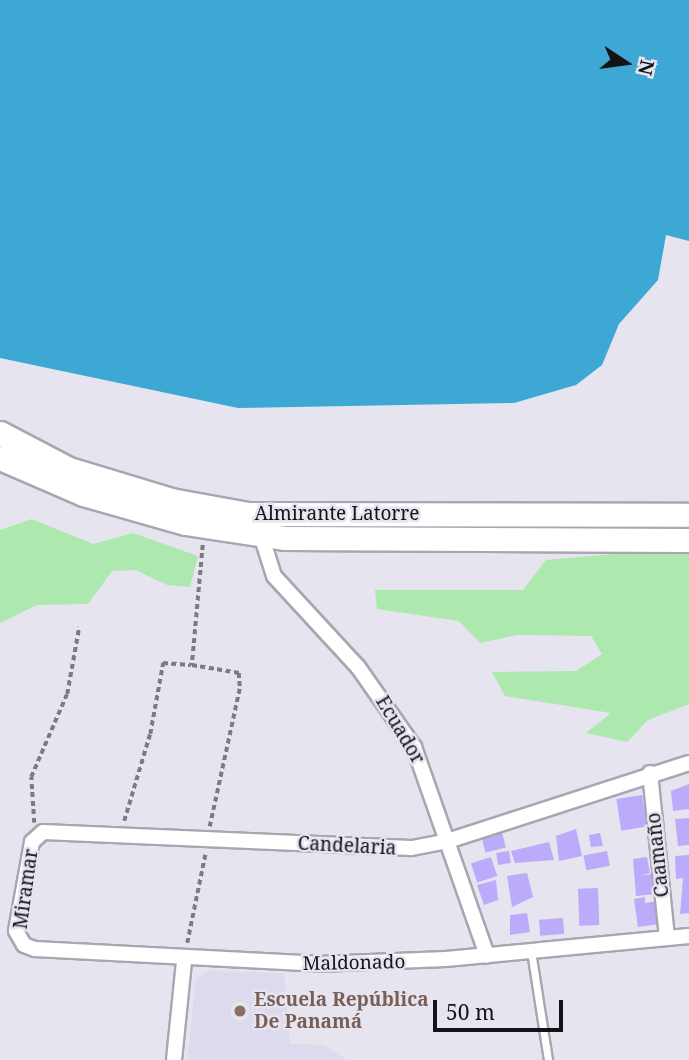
<!DOCTYPE html>
<meta charset="utf-8">
<style>
body{margin:0}
#map{position:relative;width:689px;height:1060px;overflow:hidden;background:#e6e4ef;font-family:"Noto Serif",serif}
div>[style]{position:absolute}
[style*='--x']{left:calc(var(--x)*1px);top:calc(var(--y)*1px);width:calc(var(--w)*1px);rotate:calc(var(--a)*1deg)}
.built>*{inset:0;background:#dedaed}
.green>*{inset:0;background:#ade9af}
.water>*{inset:0;background:#3da8d4}
.building>*{inset:0;background:#bcaafa;transform-origin:0 0}
.path>*{height:3.5px;margin-top:-1.75px;transform-origin:0;background:repeating-linear-gradient(90deg,#7c7a82 0 5px,transparent 0 8.5px)}
.roads{filter:drop-shadow(2px 0 #a8a6b1) drop-shadow(-2px 0 #a8a6b1) drop-shadow(0 2px #a8a6b1) drop-shadow(0 -2px #a8a6b1)}
.service>*{height:7px;margin:-3.5px;padding:0 3.5px;transform-origin:3.5px;border-radius:3.5px;background:#fff}
.minor>*{height:14px;margin:-7px;padding:0 7px;transform-origin:7px;border-radius:7px;background:#fff}
.primary>*{height:23px;margin:-11.5px;padding:0 11.5px;transform-origin:11.5px;border-radius:11.5px;background:#fff}
.dots>*{width:19px;height:19px;translate:-50% -50%;box-sizing:border-box;border:4px solid #e6e4ef;border-radius:50%}
span{translate:-50% -50%;white-space:nowrap;text-align:center;line-height:1.15;-webkit-text-stroke:5px #e6e4ef;paint-order:stroke}
.street-label{font-size:19px;color:#141317}
.education-label{font-size:19px;color:#785e54;font-weight:700}
.left{translate:0 -50%;text-align:left}
.north{position:absolute;left:591px;top:28px;width:70px;height:70px;-webkit-text-stroke:5px #e6e4ef;paint-order:stroke;rotate:103deg;font-size:19px;font-weight:700;line-height:28px;text-align:center;color:#141317}
.north::after{content:'';display:block;margin:auto;width:24px;height:32px;background:#141317;clip-path:polygon(50% 0,100% 100%,50% 72%,0 100%)}
.scale{position:absolute;left:433px;top:1000px;width:130px;height:32px;box-sizing:border-box;border:4px solid #141317;border-top:0;padding-left:9px;font-size:21px;line-height:24px;white-space:nowrap;color:#141317;-webkit-text-stroke:5px #e6e4ef;paint-order:stroke}
</style>
<div id="map">
<div class="built">
<i style="clip-path:polygon(208px 971px,284px 973px,290px 1044px,324px 1045px,347px 1060px,187px 1060px,196px 978px)"></i>
</div>
<div class="green">
<i style="clip-path:polygon(32px 519px,93px 544px,133px 533px,198px 556px,190px 587px,167px 585px,136px 570px,112px 571px,88px 604px,37px 605px,0 623px,0 530px)"></i>
<i style="clip-path:polygon(636px 552px,689px 552px,689px 704px,648px 720px,627px 742px,586px 733px,611px 713px,505px 696px,492px 672px,576px 671px,602px 654px,591px 636px,517px 635px,480px 643px,459px 621px,377px 609px,375px 590px,523px 590px,546px 560px)"></i>
</div>
<div class="water">
<i style="clip-path:polygon(0 0,689px 0,689px 241px,666px 235px,658px 280px,619px 324px,602px 365px,576px 385px,514px 403px,238px 408px,0 358px)"></i>
</div>
<div class="building">
<i style="clip-path:polygon(689px 784px,689px 809px,673px 811px,671px 791px)"></i>
<i style="left:642px;top:795px;width:32px;height:26px;rotate:81deg"></i>
<i style="clip-path:polygon(689px 818px,689px 845px,678px 846px,675px 819px)"></i>
<i style="clip-path:polygon(576px 829px,582px 856px,559px 861px,556px 836px)"></i>
<i style="left:502px;top:832px;width:16px;height:21px;rotate:76deg"></i>
<i style="clip-path:polygon(600px 833px,603px 846px,591px 847px,589px 835px)"></i>
<i style="clip-path:polygon(549px 842px,554px 860px,515px 863px,511px 851px)"></i>
<i style="left:509px;top:851px;width:12px;height:13px;rotate:81deg"></i>
<i style="left:607px;top:851px;width:15px;height:24px;rotate:79deg"></i>
<i style="clip-path:polygon(689px 855px,689px 913px,680px 914px,683px 878px,676px 879px,675px 856px)"></i>
<i style="left:491px;top:857px;width:20px;height:21px;rotate:72deg"></i>
<i style="clip-path:polygon(647px 857px,650px 873px,639px 876px,653px 874px,656px 894px,636px 896px,633px 859px)"></i>
<i style="clip-path:polygon(527px 873px,533px 897px,512px 907px,507px 876px)"></i>
<i style="clip-path:polygon(496px 880px,498px 900px,484px 905px,477px 885px)"></i>
<i style="left:598px;top:888px;width:37px;height:20px;rotate:88deg"></i>
<i style="clip-path:polygon(645px 897px,645px 903px,657px 901px,660px 924px,638px 927px,634px 899px)"></i>
<i style="clip-path:polygon(527px 913px,530px 932px,510px 935px,510px 915px)"></i>
<i style="left:563px;top:918px;width:16px;height:24px;rotate:86deg"></i>
</div>
<div class="path">
<i style="--x:203;--y:545;--w:121;--a:95.2"></i>
<i style="--x:192;--y:665;--w:48;--a:9.7"></i>
<i style="--x:239;--y:673;--w:16;--a:86"></i>
<i style="--x:240;--y:689;--w:141;--a:102.3"></i>
<i style="--x:124;--y:821;--w:91;--a:-73.4"></i>
<i style="--x:150;--y:734;--w:72;--a:-79.6"></i>
<i style="--x:163;--y:663;--w:28;--a:4"></i>
<i style="--x:34;--y:823;--w:46;--a:-93.7"></i>
<i style="--x:31;--y:777;--w:90;--a:-66.6"></i>
<i style="--x:67;--y:694;--w:68;--a:-79.8"></i>
<i style="--x:187;--y:943;--w:90;--a:-78.4"></i>
</div>
<div class="roads">
<div class="service">
<i style="--x:531;--y:951;--w:110;--a:81.1"></i>
</div>
<div class="minor">
<i style="--x:261;--y:535;--w:43;--a:72.4"></i>
<i style="--x:274;--y:576;--w:124;--a:47.3"></i>
<i style="--x:358;--y:667;--w:98;--a:55"></i>
<i style="--x:414;--y:747;--w:221;--a:70.7"></i>
<i style="--x:689;--y:763;--w:253;--a:162.1"></i>
<i style="--x:448;--y:841;--w:38;--a:169"></i>
<i style="--x:411;--y:848;--w:368;--a:-177.5"></i>
<i style="--x:43;--y:832;--w:15;--a:138"></i>
<i style="--x:32;--y:842;--w:90;--a:100.2"></i>
<i style="--x:16;--y:931;--w:16;--a:60"></i>
<i style="--x:24;--y:945;--w:12;--a:20"></i>
<i style="--x:35;--y:949;--w:283;--a:3"></i>
<i style="--x:318;--y:964;--w:128;--a:-2.2"></i>
<i style="--x:446;--y:959;--w:244;--a:-5.4"></i>
<i style="--x:650;--y:773;--w:166;--a:84.1"></i>
<i style="--x:174;--y:1060;--w:100;--a:-84.2"></i>
</div>
<div class="primary">
<i style="--x:0;--y:433;--w:78;--a:27.6"></i>
<i style="--x:69;--y:469;--w:107;--a:16.9"></i>
<i style="--x:171;--y:500;--w:77;--a:10.4"></i>
<i style="--x:247;--y:514;--w:442;--a:0.1"></i>
<i style="--x:0;--y:458;--w:90;--a:23.4"></i>
<i style="--x:83;--y:494;--w:106;--a:15.9"></i>
<i style="--x:185;--y:523;--w:100;--a:8.6"></i>
<i style="--x:284;--y:538;--w:405;--a:0.3"></i>
</div>
</div>
<div class="dots">
<i style="left:240px;top:1011px;background:#8d6e63"></i>
</div>
<div class="street-label">
<span style="left:337px;top:514px">Almirante Latorre</span>
<span style="left:400px;top:730px;rotate:59deg">Ecuador</span>
<span style="left:347px;top:846px;rotate:3deg">Candelaria</span>
<span style="left:658px;top:855px;rotate:-96deg">Caamaño</span>
<span style="left:26px;top:889px;rotate:-82deg">Miramar</span>
<span style="left:354px;top:963px;rotate:-1deg">Maldonado</span>
</div>
<div class="education-label">
<span class="left" style="left:254px;top:1011px">Escuela República<br>De Panamá</span>
</div>
<div class="north">N</div>
<div class="scale">50 m</div>
</div>
